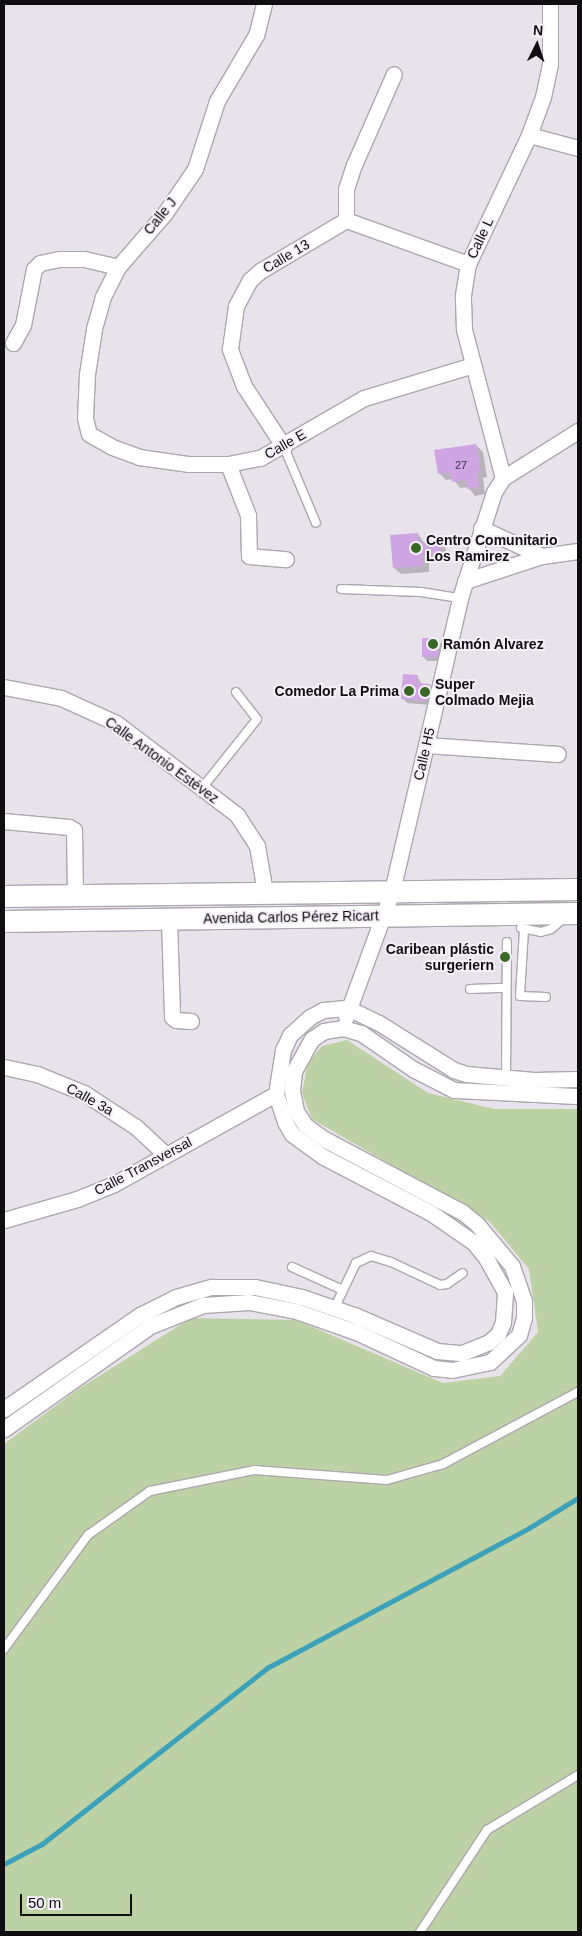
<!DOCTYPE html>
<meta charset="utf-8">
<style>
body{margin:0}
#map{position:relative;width:582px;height:1936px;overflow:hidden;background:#e8e2eb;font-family:Arial,sans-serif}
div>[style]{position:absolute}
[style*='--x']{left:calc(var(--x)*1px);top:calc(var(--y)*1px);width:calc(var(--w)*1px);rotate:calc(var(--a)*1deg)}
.green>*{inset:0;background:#bcd2a4}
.shadow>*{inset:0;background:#0003}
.stream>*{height:4.5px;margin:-2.25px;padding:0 2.25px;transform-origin:2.25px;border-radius:2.25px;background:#3ca1b9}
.building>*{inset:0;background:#cfa5e3;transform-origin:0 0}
.roads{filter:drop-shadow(1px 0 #aca6af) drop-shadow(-1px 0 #aca6af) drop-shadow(0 1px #aca6af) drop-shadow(0 -1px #aca6af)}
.service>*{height:8px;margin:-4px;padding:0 4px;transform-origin:4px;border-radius:4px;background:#fff}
.minor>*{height:15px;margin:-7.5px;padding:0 7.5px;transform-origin:7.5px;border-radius:7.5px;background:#fff}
.secondary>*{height:21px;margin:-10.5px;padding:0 10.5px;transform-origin:10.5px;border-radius:10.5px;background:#fff}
.dots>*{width:14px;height:14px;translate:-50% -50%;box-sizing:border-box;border:2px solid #f5eff8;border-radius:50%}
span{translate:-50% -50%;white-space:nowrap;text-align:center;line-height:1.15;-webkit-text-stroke:4px #f5eff8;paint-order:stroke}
.number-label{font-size:11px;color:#403446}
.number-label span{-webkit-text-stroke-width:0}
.street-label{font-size:14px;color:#100e11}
.poi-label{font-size:14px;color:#100e11;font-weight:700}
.left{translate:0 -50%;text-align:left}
.right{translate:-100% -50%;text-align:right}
.frame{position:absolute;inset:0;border:5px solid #100e11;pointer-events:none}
.north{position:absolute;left:512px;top:20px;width:50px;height:50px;-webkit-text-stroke:4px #f5eff8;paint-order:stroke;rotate:4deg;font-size:14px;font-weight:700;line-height:20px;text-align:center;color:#100e11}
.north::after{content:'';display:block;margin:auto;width:18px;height:22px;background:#100e11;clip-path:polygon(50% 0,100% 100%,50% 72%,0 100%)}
.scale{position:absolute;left:20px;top:1894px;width:112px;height:22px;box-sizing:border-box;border:2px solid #100e11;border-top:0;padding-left:6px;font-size:15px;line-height:18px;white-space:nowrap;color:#100e11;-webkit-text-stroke:4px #f5eff8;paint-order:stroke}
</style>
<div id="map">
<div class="green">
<i style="clip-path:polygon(347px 1040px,428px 1093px,494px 1109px,578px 1109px,578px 1932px,4px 1932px,4px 1444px,77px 1390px,191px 1318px,296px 1320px,443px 1383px,500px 1376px,538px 1332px,529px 1269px,490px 1222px,312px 1119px,302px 1093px,308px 1062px,322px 1046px)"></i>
</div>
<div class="shadow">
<i style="clip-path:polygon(476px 445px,483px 452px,487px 477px,483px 478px,485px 494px,475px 496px,468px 487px,460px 488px,453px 479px,446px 480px,439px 473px)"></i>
<i style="clip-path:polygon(418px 534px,425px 544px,440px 542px,446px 549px,447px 560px,429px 561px,429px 572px,401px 574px,394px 568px)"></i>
<i style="clip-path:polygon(437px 639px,441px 644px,441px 661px,427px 661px,423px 656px)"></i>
<i style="clip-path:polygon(417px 676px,422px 684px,434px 689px,431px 705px,407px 703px,403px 698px)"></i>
</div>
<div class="stream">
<i style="--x:4;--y:1864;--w:43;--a:-27.8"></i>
<i style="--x:42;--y:1844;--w:286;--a:-38"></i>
<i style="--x:267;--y:1668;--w:297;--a:-28.1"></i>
<i style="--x:529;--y:1528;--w:57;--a:-31.5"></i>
</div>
<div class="building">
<i style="clip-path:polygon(476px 444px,481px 471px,477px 471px,479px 487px,467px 489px,466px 480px,452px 482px,450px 472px,438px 474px,434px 450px)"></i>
<i style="clip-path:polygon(418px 533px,419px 543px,440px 541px,441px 553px,422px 555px,423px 566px,393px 568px,390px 535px)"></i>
<i style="left:422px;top:638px;width:15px;height:19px"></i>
<i style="clip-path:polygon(403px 674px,418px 675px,417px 683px,430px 684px,427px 701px,401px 699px)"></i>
</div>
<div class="roads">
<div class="service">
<i style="--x:284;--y:447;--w:82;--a:67.2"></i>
<i style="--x:341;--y:589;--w:80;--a:2.1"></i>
<i style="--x:421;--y:592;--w:39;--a:9"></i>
<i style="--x:202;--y:788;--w:88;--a:-51.4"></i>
<i style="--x:257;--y:719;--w:34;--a:-128"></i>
<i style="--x:521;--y:928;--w:20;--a:11"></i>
<i style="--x:541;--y:932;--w:10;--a:-17"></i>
<i style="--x:551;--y:929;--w:17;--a:-40"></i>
<i style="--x:524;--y:930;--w:66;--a:93.5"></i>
<i style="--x:520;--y:996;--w:26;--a:2"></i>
<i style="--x:470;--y:989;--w:36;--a:-2"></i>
<i style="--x:506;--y:1078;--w:136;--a:-89.6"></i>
<i style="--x:292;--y:1267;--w:56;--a:24.3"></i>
<i style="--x:335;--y:1307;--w:49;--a:-64.5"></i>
<i style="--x:356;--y:1263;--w:17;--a:-25"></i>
<i style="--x:371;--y:1256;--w:21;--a:17"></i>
<i style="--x:391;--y:1262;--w:54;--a:25.1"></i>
<i style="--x:440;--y:1285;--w:7;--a:-8"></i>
<i style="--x:447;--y:1284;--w:19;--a:-35"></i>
<i style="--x:4;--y:1649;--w:142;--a:-53.6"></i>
<i style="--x:88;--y:1535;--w:76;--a:-35.4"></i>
<i style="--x:150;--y:1491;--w:106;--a:-11.4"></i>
<i style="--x:254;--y:1470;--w:133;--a:4.3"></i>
<i style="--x:387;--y:1480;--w:58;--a:-15.9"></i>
<i style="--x:443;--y:1464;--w:153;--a:-28.1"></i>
<i style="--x:420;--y:1932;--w:122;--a:-56.7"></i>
<i style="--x:487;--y:1830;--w:106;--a:-31.1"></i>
</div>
<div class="minor">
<i style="--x:264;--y:4;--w:32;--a:104"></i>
<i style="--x:256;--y:35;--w:77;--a:120.6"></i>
<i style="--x:217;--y:101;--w:71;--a:107.9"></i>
<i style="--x:195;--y:169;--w:53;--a:124.3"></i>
<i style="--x:165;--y:213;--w:72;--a:131"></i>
<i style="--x:118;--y:267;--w:34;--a:117"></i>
<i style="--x:103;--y:297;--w:33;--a:106"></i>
<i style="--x:94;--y:329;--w:46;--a:98.8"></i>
<i style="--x:87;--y:374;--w:44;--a:92.6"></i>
<i style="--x:85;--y:418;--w:16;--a:76"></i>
<i style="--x:89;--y:434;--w:26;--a:29"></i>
<i style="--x:112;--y:447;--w:29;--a:20"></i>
<i style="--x:139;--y:457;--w:49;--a:8.1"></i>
<i style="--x:188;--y:464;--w:40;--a:0"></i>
<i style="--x:228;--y:464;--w:33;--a:-11"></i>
<i style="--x:260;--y:458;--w:120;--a:-30"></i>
<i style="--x:364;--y:398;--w:114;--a:-16.8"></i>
<i style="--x:529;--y:135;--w:51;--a:14.9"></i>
<i style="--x:346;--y:220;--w:31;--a:-90"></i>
<i style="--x:346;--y:189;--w:25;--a:-72"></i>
<i style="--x:354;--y:165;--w:99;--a:-66.3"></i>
<i style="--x:13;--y:343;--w:21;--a:-61"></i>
<i style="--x:23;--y:325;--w:57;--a:-78.9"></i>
<i style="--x:34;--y:269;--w:8;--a:-45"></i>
<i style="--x:40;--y:263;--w:19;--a:-12"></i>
<i style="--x:59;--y:259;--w:25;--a:0"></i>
<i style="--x:84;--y:259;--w:35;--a:13"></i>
<i style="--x:284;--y:447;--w:73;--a:-123.3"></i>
<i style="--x:244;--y:386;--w:40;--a:-111"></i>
<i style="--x:230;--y:349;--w:43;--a:-82.1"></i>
<i style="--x:236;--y:306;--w:30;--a:-62"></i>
<i style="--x:250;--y:280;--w:13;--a:-42"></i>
<i style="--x:260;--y:271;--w:100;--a:-30.7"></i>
<i style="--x:346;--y:220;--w:130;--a:19.8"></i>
<i style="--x:228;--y:464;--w:55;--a:68.6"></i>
<i style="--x:248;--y:515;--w:41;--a:88.6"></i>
<i style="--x:249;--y:556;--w:37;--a:5"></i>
<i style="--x:503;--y:478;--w:154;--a:-104.7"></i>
<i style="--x:464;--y:329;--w:34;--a:-92"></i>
<i style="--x:463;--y:295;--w:31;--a:-81"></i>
<i style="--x:468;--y:264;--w:143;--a:-64.7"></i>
<i style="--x:529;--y:135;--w:40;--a:-69.8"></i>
<i style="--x:543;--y:97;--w:33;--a:-78"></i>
<i style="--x:550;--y:65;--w:61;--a:-90"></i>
<i style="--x:481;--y:528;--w:67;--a:24.7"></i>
<i style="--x:465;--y:581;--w:81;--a:-18"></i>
<i style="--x:542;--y:556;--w:36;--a:-8"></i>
<i style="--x:4;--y:687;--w:58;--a:10.9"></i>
<i style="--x:61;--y:698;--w:60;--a:24.4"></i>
<i style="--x:116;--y:723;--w:152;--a:37.2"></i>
<i style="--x:237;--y:815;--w:37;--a:57"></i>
<i style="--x:257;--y:846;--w:47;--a:80.1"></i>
<i style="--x:426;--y:745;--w:132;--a:3.9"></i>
<i style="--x:4;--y:821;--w:65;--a:5.3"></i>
<i style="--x:69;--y:827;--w:6;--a:31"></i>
<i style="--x:74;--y:830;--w:65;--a:89.1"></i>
<i style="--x:169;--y:919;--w:98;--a:88.2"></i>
<i style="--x:172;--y:1017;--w:5;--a:37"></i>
<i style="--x:176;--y:1020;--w:15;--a:4"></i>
<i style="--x:346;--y:1017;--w:134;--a:-69.9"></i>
<i style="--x:392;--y:891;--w:301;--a:-76.9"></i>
<i style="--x:460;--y:598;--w:111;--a:-72.2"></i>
<i style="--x:494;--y:492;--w:17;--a:-57"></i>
<i style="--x:503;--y:478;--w:89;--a:-32.1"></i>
<i style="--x:4;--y:1067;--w:34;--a:12"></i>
<i style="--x:37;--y:1074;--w:51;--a:22"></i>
<i style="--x:84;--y:1093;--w:62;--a:33.2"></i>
<i style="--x:136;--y:1127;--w:40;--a:43"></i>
<i style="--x:4;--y:1220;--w:76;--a:-16"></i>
<i style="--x:77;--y:1199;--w:40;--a:-22"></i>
<i style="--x:114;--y:1184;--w:185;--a:-29.1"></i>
<i style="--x:4;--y:1409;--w:165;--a:-34.7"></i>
<i style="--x:140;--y:1315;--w:40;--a:-26.6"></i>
<i style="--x:176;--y:1297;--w:37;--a:-16"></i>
<i style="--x:212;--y:1287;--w:43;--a:0"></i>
<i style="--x:255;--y:1287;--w:48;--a:12"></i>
<i style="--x:302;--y:1297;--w:55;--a:19.1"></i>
<i style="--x:354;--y:1315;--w:90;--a:23.4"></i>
<i style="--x:437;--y:1351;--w:25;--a:5"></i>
<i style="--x:462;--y:1353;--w:29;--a:-22"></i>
<i style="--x:489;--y:1342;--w:12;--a:-42"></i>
<i style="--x:498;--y:1334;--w:13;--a:-67"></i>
<i style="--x:503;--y:1322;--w:30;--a:-86"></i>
<i style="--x:505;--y:1292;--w:38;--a:-119"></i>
<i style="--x:487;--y:1259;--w:22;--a:-129"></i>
<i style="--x:473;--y:1242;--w:51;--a:-145.4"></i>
<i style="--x:431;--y:1213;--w:123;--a:-152.4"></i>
<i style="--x:322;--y:1156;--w:37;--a:-144"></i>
<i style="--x:292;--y:1134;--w:14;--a:-120"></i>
<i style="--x:285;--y:1122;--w:29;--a:-108"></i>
<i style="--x:276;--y:1094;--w:45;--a:-81"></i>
<i style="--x:283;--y:1050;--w:17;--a:-65"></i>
<i style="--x:290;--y:1035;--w:27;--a:-42"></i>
<i style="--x:310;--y:1017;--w:15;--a:-28"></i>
<i style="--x:323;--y:1010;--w:25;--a:-5"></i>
<i style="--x:348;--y:1008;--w:34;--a:26"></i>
<i style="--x:379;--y:1023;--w:89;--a:32.1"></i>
<i style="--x:454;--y:1070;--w:13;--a:18"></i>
<i style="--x:466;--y:1074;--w:68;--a:5"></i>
<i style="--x:534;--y:1080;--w:44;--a:-1.3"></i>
<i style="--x:4;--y:1429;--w:179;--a:-35.2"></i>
<i style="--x:150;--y:1326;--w:57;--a:-21.6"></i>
<i style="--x:203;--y:1305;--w:46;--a:-3.7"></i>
<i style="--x:249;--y:1302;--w:48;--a:10.8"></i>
<i style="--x:296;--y:1311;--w:64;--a:19.3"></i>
<i style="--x:356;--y:1332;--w:86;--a:24.8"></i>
<i style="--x:434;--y:1368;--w:18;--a:6"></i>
<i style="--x:452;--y:1370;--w:39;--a:-12"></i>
<i style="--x:490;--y:1362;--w:40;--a:-43"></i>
<i style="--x:519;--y:1335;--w:18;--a:-74"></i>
<i style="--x:524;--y:1318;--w:17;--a:-90"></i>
<i style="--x:524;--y:1301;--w:37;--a:-109"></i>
<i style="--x:512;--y:1266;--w:55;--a:-129.8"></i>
<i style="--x:477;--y:1224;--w:19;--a:-141"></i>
<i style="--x:462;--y:1212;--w:156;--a:-152.1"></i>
<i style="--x:324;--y:1139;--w:24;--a:-144"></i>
<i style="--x:305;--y:1125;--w:17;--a:-123"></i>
<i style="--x:296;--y:1111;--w:21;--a:-101"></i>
<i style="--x:292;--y:1090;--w:19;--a:-84"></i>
<i style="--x:294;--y:1071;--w:37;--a:-61"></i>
<i style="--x:312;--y:1039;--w:14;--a:-34"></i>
<i style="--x:324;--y:1031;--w:19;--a:-9"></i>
<i style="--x:343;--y:1028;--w:19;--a:16"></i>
<i style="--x:361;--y:1033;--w:63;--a:34.7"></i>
<i style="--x:413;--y:1069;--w:46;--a:27.1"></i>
<i style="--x:454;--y:1090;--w:124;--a:2.8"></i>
</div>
<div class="secondary">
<i style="--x:4;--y:896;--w:574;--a:-0.7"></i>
<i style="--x:4;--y:921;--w:574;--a:-0.8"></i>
</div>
</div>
<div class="dots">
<i style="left:416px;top:548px;background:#396726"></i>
<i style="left:433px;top:644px;background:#396726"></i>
<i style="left:409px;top:691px;background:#396726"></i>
<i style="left:425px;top:692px;background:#396726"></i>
<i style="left:505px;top:957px;background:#396726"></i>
</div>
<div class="number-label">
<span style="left:461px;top:465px">27</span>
</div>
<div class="street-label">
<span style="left:160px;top:216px;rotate:-51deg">Calle J</span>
<span style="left:480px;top:238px;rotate:-65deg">Calle L</span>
<span style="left:286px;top:256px;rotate:-31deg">Calle 13</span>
<span style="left:285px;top:444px;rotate:-30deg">Calle E</span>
<span style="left:424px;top:754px;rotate:-77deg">Calle H5</span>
<span style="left:162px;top:760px;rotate:36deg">Calle Antonio Estévez</span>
<span style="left:291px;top:917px;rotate:-1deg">Avenida Carlos Pérez Ricart</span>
<span style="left:90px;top:1099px;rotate:29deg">Calle 3a</span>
<span style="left:143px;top:1166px;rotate:-28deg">Calle Transversal</span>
</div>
<div class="poi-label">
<span class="left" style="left:426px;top:548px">Centro Comunitario<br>Los Ramirez</span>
<span class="left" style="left:443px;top:644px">Ramón Alvarez</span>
<span class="left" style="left:435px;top:692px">Super<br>Colmado Mejia</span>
<span class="right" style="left:399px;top:691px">Comedor La Prima</span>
<span class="right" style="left:494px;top:957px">Caribean plástic<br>surgeriern</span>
</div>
<div class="frame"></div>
<div class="north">N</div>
<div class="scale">50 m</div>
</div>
